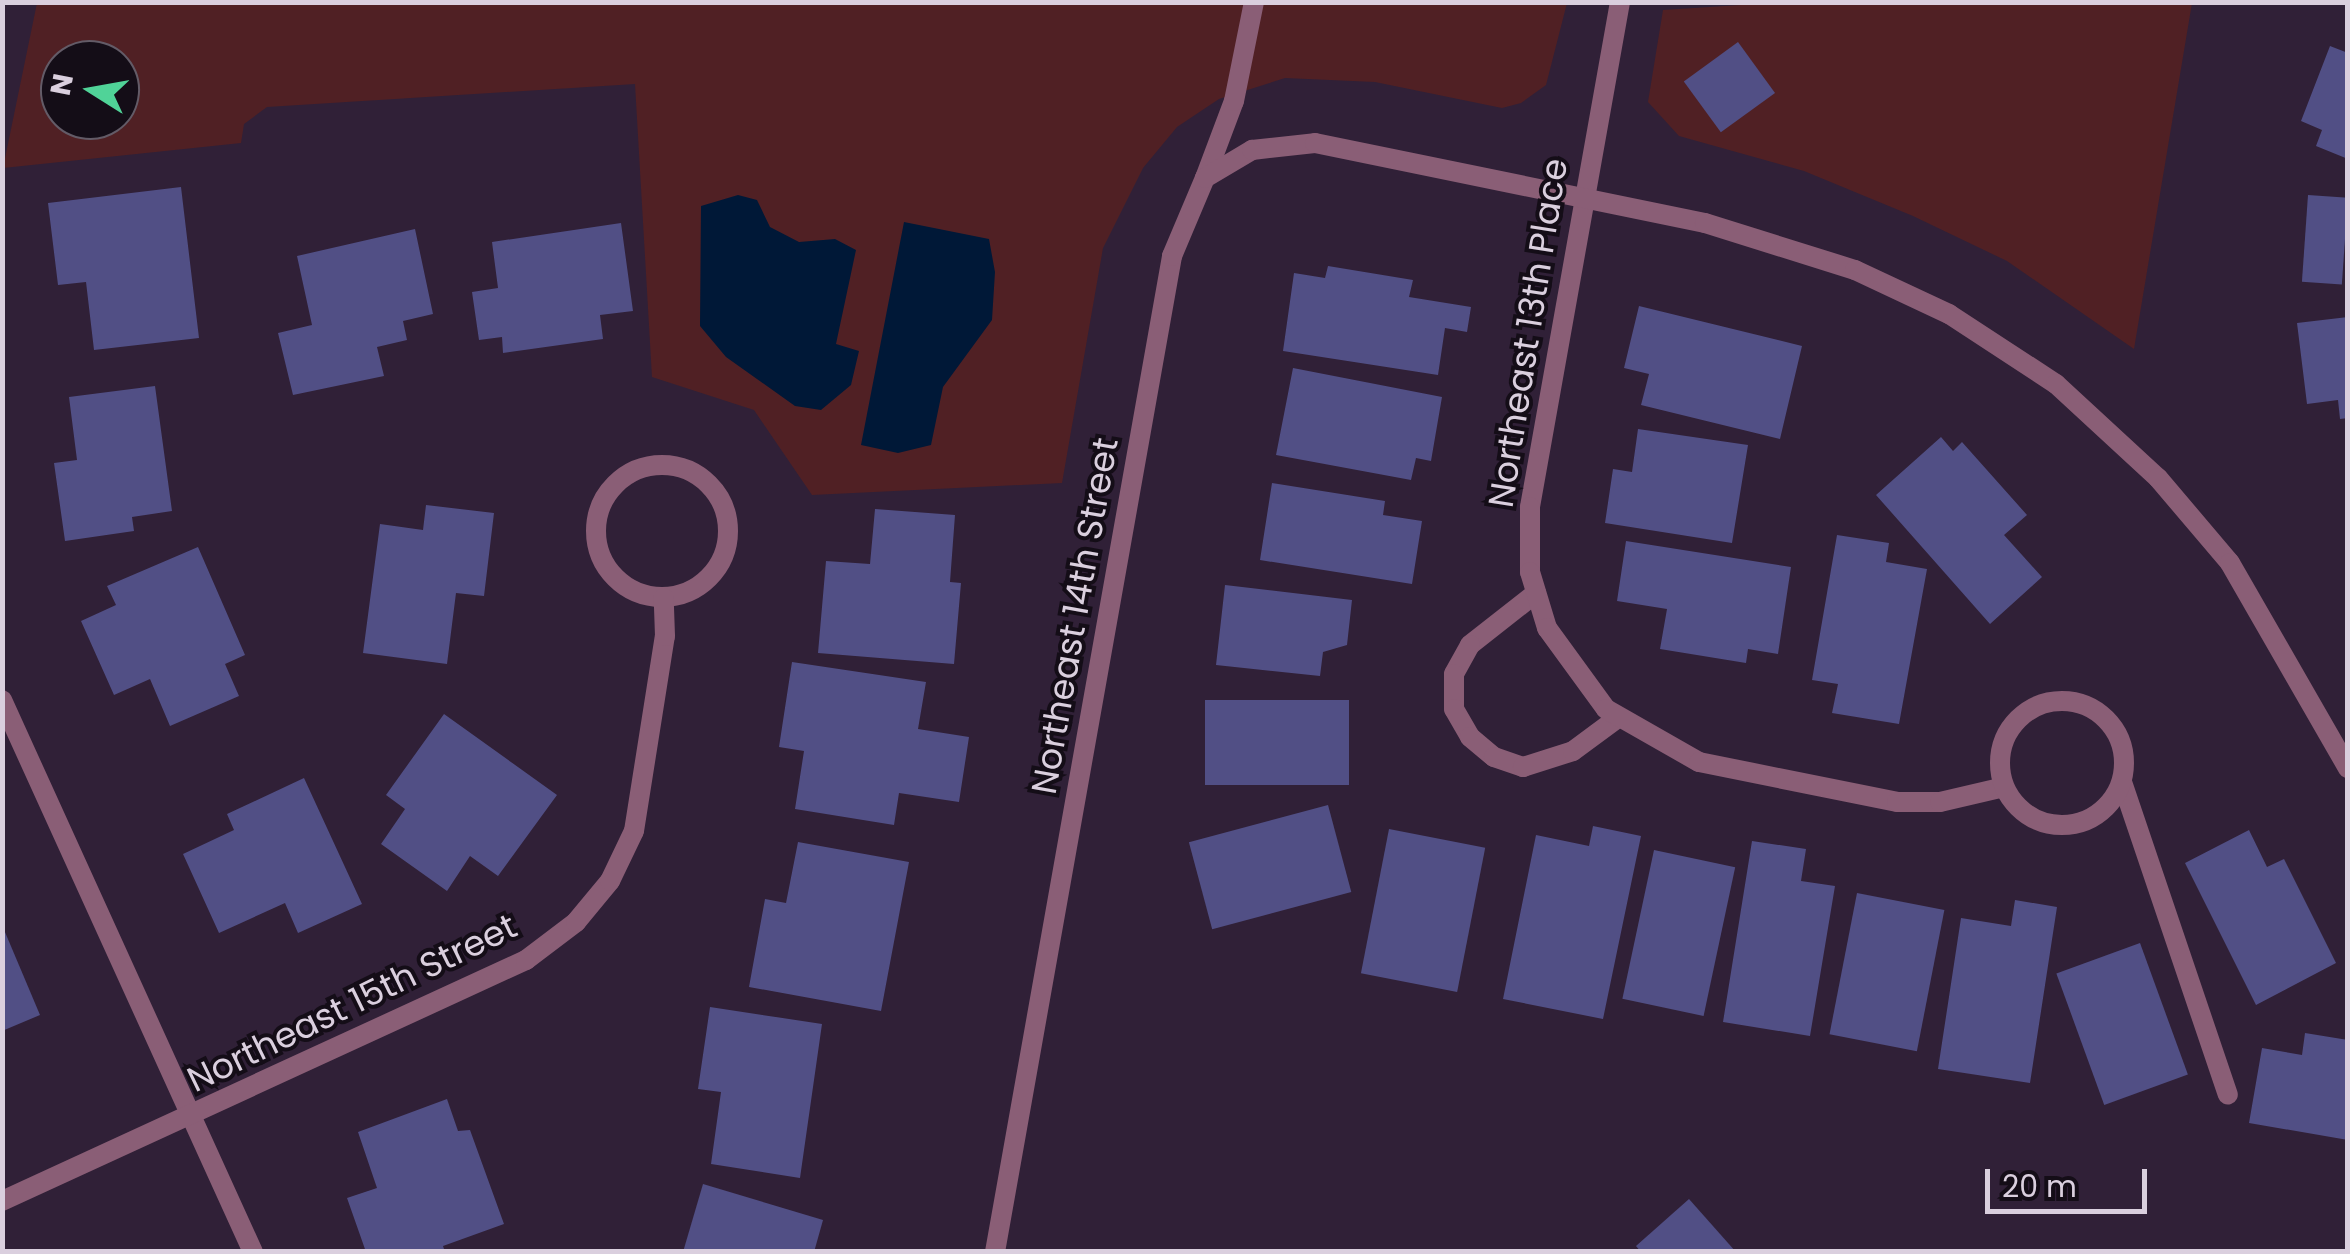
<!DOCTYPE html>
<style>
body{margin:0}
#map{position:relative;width:2350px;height:1254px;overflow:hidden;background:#302037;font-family:Poppins,sans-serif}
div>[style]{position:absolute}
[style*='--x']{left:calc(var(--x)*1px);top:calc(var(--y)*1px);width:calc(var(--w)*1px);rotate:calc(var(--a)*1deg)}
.green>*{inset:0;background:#502024}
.water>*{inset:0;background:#001837}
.building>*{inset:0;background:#514f85;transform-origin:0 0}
.service>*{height:20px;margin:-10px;padding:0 10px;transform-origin:10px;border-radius:10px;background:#8a5e76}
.minor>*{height:20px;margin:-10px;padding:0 10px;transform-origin:10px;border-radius:10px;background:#8a5e76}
.minor>.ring{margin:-10px;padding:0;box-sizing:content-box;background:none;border:20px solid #8a5e76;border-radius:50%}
span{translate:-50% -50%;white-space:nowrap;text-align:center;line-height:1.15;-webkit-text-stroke:8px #140d17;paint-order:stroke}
.street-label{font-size:35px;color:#dacfde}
.frame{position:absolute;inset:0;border:5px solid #dacfde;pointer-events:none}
.north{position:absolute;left:40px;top:40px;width:100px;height:100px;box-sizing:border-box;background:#140d17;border:2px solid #635b67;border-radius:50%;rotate:281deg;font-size:28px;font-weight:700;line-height:40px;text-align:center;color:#dacfde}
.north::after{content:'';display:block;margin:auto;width:35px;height:45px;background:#50d398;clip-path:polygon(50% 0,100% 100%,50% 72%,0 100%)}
.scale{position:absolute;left:1985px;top:1169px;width:162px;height:45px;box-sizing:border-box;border:5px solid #dacfde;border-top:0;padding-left:12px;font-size:30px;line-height:35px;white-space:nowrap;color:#dacfde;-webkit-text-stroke:8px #140d17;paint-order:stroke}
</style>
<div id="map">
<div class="green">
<i style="clip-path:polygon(1786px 2px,2192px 3px,2134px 349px,2007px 261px,1913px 216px,1804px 171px,1679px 136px,1648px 102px,1663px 10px)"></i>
<i style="clip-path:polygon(evenodd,37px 3px,529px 4px,1567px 3px,1546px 85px,1521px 103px,1502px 108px,1375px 82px,1285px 78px,1219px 99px,1177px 127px,1143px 168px,1103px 248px,1062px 483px,812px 495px,754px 410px,652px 377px,635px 84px,267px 107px,244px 124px,241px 143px,3px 168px,37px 3px,60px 60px,120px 60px,120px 120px,60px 120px,60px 60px)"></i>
</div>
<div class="water">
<i style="clip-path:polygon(738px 195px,757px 200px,770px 227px,799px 242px,835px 239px,856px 250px,836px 344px,859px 351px,851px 385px,821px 410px,795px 406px,726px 357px,700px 326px,701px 206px)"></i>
<i style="clip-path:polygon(904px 222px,989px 239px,995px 272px,992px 320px,943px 387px,931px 445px,898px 453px,861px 445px)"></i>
</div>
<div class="building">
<i style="left:1738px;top:42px;width:63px;height:67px;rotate:54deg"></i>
<i style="clip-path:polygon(2330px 46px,2348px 53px,2348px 159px,2316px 146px,2322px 130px,2301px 121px)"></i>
<i style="clip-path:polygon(181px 187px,199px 338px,94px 350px,86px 282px,58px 285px,48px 203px)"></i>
<i style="left:2308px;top:195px;width:40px;height:87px;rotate:4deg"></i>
<i style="clip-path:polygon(621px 223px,633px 311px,600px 315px,603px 339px,503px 353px,502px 337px,479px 340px,472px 292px,498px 288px,492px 242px)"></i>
<i style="clip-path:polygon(415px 229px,433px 314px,403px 321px,407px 340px,377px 347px,384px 376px,293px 395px,278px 333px,312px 325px,297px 256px)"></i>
<i style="clip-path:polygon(1328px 266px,1413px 280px,1409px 297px,1471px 307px,1467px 332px,1445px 328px,1438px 375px,1283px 351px,1294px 273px,1325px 278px)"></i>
<i style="clip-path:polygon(1639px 306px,1802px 346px,1780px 439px,1641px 405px,1649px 374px,1624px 368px)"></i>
<i style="clip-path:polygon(2348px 317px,2348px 418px,2340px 419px,2338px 400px,2307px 404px,2297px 323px)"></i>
<i style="clip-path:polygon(1293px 368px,1442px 397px,1431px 461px,1416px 458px,1411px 480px,1276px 455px)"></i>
<i style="clip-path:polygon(155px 386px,172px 511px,132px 517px,134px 531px,65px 541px,54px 463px,77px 460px,69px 397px)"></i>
<i style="clip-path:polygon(1638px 429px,1748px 445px,1732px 543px,1605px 523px,1613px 469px,1632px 472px)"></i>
<i style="clip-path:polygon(1941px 437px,1953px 451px,1962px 442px,2027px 515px,2004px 535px,2042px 577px,1990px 624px,1876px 495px)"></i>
<i style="clip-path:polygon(1272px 483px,1385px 501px,1383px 515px,1422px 521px,1412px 584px,1260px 560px)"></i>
<i style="clip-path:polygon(426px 505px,494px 513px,484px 596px,456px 593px,447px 664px,363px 653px,380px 524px,423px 530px)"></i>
<i style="clip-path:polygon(875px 509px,955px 515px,950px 582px,961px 583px,954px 664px,818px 653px,826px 561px,870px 564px)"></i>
<i style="clip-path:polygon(1837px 535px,1889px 543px,1886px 562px,1927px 569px,1899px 724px,1832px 713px,1838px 684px,1812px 680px)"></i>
<i style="clip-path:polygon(1626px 541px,1791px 567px,1778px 654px,1748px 649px,1746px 663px,1660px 649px,1667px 609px,1617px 601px)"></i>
<i style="clip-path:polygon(198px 547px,245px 655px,225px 664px,239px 696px,170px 726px,150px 679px,114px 695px,81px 621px,116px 605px,107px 586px)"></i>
<i style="clip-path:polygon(1225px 585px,1352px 600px,1347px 645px,1323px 652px,1320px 676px,1216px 665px)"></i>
<i style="clip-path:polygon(792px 662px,926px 682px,918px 729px,969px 737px,959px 802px,899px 793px,894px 825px,795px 809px,804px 751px,779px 747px)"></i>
<i style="left:1349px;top:700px;width:85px;height:144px;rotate:90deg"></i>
<i style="clip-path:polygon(444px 714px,557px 795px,498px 876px,470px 856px,447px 891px,381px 844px,405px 809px,386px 795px)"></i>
<i style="clip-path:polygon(304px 778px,362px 904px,298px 933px,285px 903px,219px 933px,183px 854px,234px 830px,227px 814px)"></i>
<i style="left:1328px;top:805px;width:90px;height:144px;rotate:75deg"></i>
<i style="clip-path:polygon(1593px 826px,1641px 836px,1603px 1019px,1503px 999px,1536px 835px,1589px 846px)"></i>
<i style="left:1389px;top:829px;width:98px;height:147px;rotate:11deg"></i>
<i style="clip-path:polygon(2249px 830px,2267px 867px,2284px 859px,2336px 963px,2256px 1005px,2185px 863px)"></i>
<i style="clip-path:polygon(1752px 841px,1806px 849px,1801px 881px,1835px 886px,1810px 1036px,1723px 1022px)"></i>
<i style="clip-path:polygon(798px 842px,909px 862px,881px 1011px,749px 987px,765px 899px,786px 903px)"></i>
<i style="left:1654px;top:850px;width:83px;height:152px;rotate:12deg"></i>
<i style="left:1857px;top:893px;width:89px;height:144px;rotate:11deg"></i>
<i style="clip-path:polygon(2015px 900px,2057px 907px,2030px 1083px,1938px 1069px,1961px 918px,2011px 926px)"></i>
<i style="clip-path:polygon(2px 925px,40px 1015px,2px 1031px)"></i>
<i style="left:2140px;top:943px;width:140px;height:89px;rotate:70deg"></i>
<i style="clip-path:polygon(710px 1007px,822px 1024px,800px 1178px,711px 1164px,721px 1092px,698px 1089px)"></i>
<i style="clip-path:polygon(2305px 1033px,2348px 1040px,2348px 1140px,2249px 1123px,2262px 1048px,2302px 1055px)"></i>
<i style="clip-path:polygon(447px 1099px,458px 1131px,470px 1130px,504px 1224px,443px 1246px,445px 1252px,366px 1252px,347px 1198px,377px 1188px,358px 1132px)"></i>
<i style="clip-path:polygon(703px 1184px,823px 1220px,814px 1252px,683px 1252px)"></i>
<i style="clip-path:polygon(1689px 1199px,1736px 1252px,1641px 1252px,1636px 1246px)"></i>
</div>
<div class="service">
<i style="--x:1205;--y:178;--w:82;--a:-69.4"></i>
<i style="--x:1234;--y:101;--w:101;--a:-78.6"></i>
<i style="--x:1536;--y:593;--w:84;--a:141.8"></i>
<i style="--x:1470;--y:645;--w:33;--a:119"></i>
<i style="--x:1454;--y:674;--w:35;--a:90"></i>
<i style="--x:1454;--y:709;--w:32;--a:60"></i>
<i style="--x:1470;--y:737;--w:31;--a:40"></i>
<i style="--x:1494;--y:757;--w:31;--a:19"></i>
<i style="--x:1523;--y:767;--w:52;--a:-17.7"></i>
<i style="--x:1573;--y:751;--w:57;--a:-36.5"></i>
<i style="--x:2122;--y:782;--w:330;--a:71.3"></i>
</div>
<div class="minor">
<i style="--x:1620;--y:2;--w:513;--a:100.11"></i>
<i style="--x:1530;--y:507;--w:65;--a:90"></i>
<i style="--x:1530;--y:572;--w:59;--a:73.1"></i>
<i style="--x:1547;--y:628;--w:100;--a:53.9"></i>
<i style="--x:1606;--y:709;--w:107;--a:29.7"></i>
<i style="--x:1699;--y:762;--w:202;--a:11.4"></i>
<i style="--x:1897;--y:802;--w:43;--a:0"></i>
<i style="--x:1940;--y:802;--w:66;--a:-13.2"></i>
<i class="ring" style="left:596px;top:465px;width:112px;height:112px"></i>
<i style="--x:2;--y:700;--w:606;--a:65.55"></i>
<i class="ring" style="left:2000px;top:701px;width:104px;height:104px"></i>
<i style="--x:2;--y:1201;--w:577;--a:-24.7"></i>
<i style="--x:526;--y:960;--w:63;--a:-37.2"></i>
<i style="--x:576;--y:922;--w:53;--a:-50.3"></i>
<i style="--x:610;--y:881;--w:55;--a:-64.4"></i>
<i style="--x:634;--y:831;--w:197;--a:-81"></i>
<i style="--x:665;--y:636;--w:38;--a:-92"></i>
<i style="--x:995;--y:1252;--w:1012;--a:-79.92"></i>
<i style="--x:1172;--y:256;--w:85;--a:-67.1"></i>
<i style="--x:1205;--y:178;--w:55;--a:-30.8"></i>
<i style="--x:1252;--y:150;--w:63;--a:-6.3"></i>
<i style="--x:1315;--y:143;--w:398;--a:11.6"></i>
<i style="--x:1705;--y:223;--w:157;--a:17.4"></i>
<i style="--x:1855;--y:270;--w:104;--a:25.1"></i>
<i style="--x:1949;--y:314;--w:128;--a:33.2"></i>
<i style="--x:2056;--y:384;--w:139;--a:42.7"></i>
<i style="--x:2158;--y:478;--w:111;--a:49.7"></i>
<i style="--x:2230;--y:563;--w:237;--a:60.1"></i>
</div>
<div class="street-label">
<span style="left:1528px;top:333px;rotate:-81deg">Northeast 13th Place</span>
<span style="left:1075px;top:616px;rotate:-80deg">Northeast 14th Street</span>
<span style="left:352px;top:1003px;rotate:-26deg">Northeast 15th Street</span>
</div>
<div class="frame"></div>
<div class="north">N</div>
<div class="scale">20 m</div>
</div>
